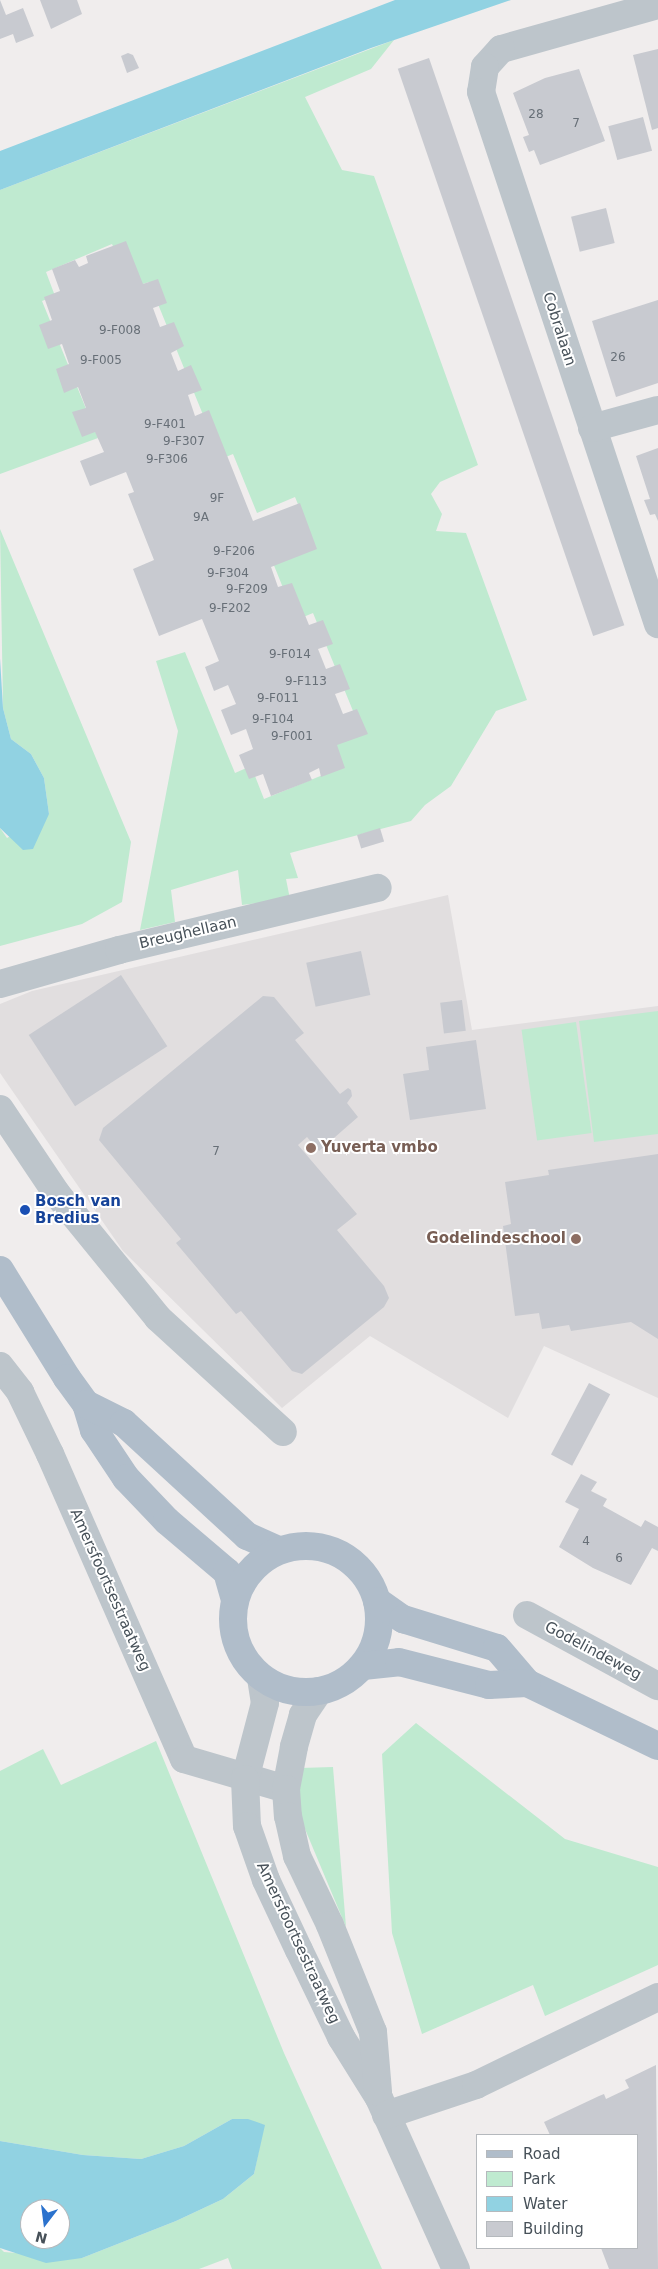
<!DOCTYPE html>
<style>
body{margin:0}
#map{position:relative;width:658px;height:2269px;overflow:hidden;background:#f0eded;font-family:"DejaVu Sans",sans-serif}
div>[style]{position:absolute}
[style*='--x']{left:calc(var(--x)*1px);top:calc(var(--y)*1px);width:calc(var(--w)*1px);rotate:calc(var(--a)*1deg)}
.education>*{inset:0;background:#e1dedf}
.green>*{inset:0;background:#bfead0;transform-origin:0 0}
.water>*{inset:0;background:#91d2e2}
.building>*{inset:0;background:#c8cad0;transform-origin:0 0}
.minor>*{height:28px;margin:-14px;padding:0 14px;transform-origin:14px;border-radius:14px;background:#bdc5cb}
.major>*{height:28px;margin:-14px;padding:0 14px;transform-origin:14px;border-radius:14px;background:#b0bdca}
.major>.ring{margin:-14px;padding:0;box-sizing:content-box;background:none;border:28px solid #b0bdca;border-radius:50%}
.dots>*{width:14px;height:14px;translate:-50% -50%;box-sizing:border-box;border:2px solid #fff;border-radius:50%}
span{translate:-50% -50%;white-space:nowrap;text-align:center;line-height:1.15;-webkit-text-stroke:4px #fff;paint-order:stroke}
.number-label{font-size:12px;color:#676f77}
.number-label span{-webkit-text-stroke-width:0}
.street-label{font-size:15px;color:#475159}
.education-label{font-size:15px;color:#785e54;font-weight:700}
.left{translate:0 -50%;text-align:left}
.right{translate:-100% -50%;text-align:right}
.transit-label{font-size:15px;color:#164399;font-weight:700}
.legend{position:absolute;left:476px;top:2134px;width:162px;height:115px;box-sizing:border-box;background:#fff;border:1px solid #b5b9bd;margin:0;padding:6px 9px;list-style:none;font-size:15px;color:#475159}
.legend li{display:flex;align-items:center;gap:10px;height:25px}
.legend b{width:25px;border:1px solid #b5b9bd}
.north{position:absolute;left:20px;top:2199px;width:50px;height:50px;box-sizing:border-box;background:#fff;border:1px solid #b5b9bd;border-radius:50%;rotate:195deg;font-size:14px;font-weight:700;line-height:20px;text-align:center;color:#475159}
.north::after{content:'';display:block;margin:auto;width:18px;height:22px;background:#2b72cd;clip-path:polygon(50% 0,100% 100%,50% 72%,0 100%)}
</style>
<div id="map">
<div class="education">
<i style="clip-path:polygon(448px 895px,472px 1030px,658px 1006px,658px 1398px,544px 1346px,508px 1418px,370px 1336px,282px 1408px,123px 1251px,0 1073px,0 1004px,32px 991px)"></i>
</div>
<div class="green">
<i style="clip-path:polygon(394px 40px,371px 69px,305px 97px,342px 170px,374px 176px,478px 465px,440px 482px,431px 494px,442px 514px,436px 531px,466px 533px,527px 700px,496px 711px,451px 786px,425px 805px,411px 821px,290px 853px,298px 878px,286px 879px,290px 899px,242px 905px,238px 870px,171px 890px,175px 922px,140px 930px,178px 731px,156px 661px,185px 652px,235px 773px,251px 766px,264px 799px,340px 768px,332px 746px,362px 733px,313px 613px,296px 620px,273px 563px,315px 546px,295px 497px,257px 513px,233px 454px,221px 459px,149px 282px,131px 288px,112px 244px,46px 272px,55px 296px,42px 301px,98px 438px,0 474px,0 190px)"></i>
<i style="clip-path:polygon(0 529px,131px 842px,122px 902px,82px 924px,0 946px,0 828px,7px 838px,49px 814px,44px 778px,31px 754px,11px 739px,3px 708px)"></i>
<i style="clip-path:polygon(658px 1011px,658px 1134px,594px 1142px,579px 1021px)"></i>
<i style="left:576px;top:1022px;width:112px;height:55px;rotate:82deg"></i>
<i style="clip-path:polygon(416px 1723px,565px 1839px,658px 1867px,658px 1965px,545px 2016px,533px 1985px,422px 2034px,392px 1933px,382px 1754px)"></i>
<i style="clip-path:polygon(156px 1741px,284px 2053px,382px 2269px,232px 2269px,228px 2258px,199px 2269px,0 2269px,0 2248px,4px 2252px,82px 2258px,176px 2221px,223px 2199px,254px 2174px,264px 2125px,232px 2119px,184px 2146px,141px 2159px,83px 2155px,0 2141px,0 1771px,43px 1749px,61px 1785px)"></i>
<i style="clip-path:polygon(333px 1767px,346px 1927px,300px 1817px,300px 1768px)"></i>
</div>
<div class="water">
<i style="clip-path:polygon(395px 0,511px 0,371px 48px,0 190px,0 151px)"></i>
<i style="clip-path:polygon(0 658px,3px 708px,11px 739px,31px 754px,44px 778px,49px 814px,33px 849px,23px 850px,0 828px)"></i>
<i style="clip-path:polygon(evenodd,232px 2119px,248px 2119px,265px 2125px,254px 2174px,223px 2199px,176px 2221px,82px 2258px,46px 2263px,0 2248px,0 2141px,83px 2155px,141px 2159px,184px 2146px,232px 2119px,30px 2209px,60px 2209px,60px 2239px,30px 2239px,30px 2209px)"></i>
</div>
<div class="building">
<i style="clip-path:polygon(0 0,6px 15px,23px 8px,34px 36px,16px 43px,13px 34px,0 39px)"></i>
<i style="clip-path:polygon(40px 0,77px 0,82px 14px,51px 29px)"></i>
<i style="clip-path:polygon(658px 49px,658px 128px,652px 130px,633px 55px)"></i>
<i style="clip-path:polygon(128px 53px,133px 55px,139px 68px,127px 73px,121px 56px)"></i>
<i style="left:429px;top:58px;width:600px;height:33px;rotate:71deg"></i>
<i style="clip-path:polygon(579px 69px,605px 141px,540px 165px,534px 150px,529px 152px,523px 137px,529px 135px,513px 93px,545px 78px)"></i>
<i style="left:643px;top:117px;width:35px;height:36px;rotate:75deg"></i>
<i style="left:606px;top:208px;width:36px;height:36px;rotate:76deg"></i>
<i style="clip-path:polygon(126px 241px,143px 284px,158px 279px,167px 303px,153px 308px,160px 327px,174px 322px,184px 346px,171px 353px,178px 371px,191px 365px,202px 390px,188px 395px,195px 416px,209px 410px,253px 521px,300px 503px,317px 549px,271px 567px,278px 587px,292px 583px,309px 625px,323px 620px,333px 644px,318px 649px,326px 669px,340px 664px,350px 689px,335px 694px,343px 714px,357px 709px,368px 734px,337px 745px,345px 768px,321px 777px,319px 768px,309px 773px,312px 780px,271px 796px,263px 774px,249px 779px,239px 755px,253px 749px,246px 729px,231px 735px,221px 710px,236px 704px,228px 685px,214px 691px,205px 667px,219px 661px,202px 619px,159px 636px,133px 569px,154px 560px,128px 494px,134px 492px,126px 472px,90px 486px,80px 461px,104px 452px,95px 432px,82px 437px,72px 412px,86px 408px,78px 387px,64px 393px,56px 369px,69px 364px,62px 344px,48px 349px,39px 325px,52px 320px,44px 297px,60px 291px,52px 269px,75px 260px,79px 267px,88px 263px,86px 256px)"></i>
<i style="clip-path:polygon(658px 300px,658px 383px,616px 397px,592px 321px)"></i>
<i style="clip-path:polygon(658px 448px,658px 521px,655px 514px,650px 515px,644px 500px,650px 499px,636px 456px)"></i>
<i style="left:380px;top:828px;width:14px;height:24px;rotate:73deg"></i>
<i style="left:361px;top:951px;width:45px;height:56px;rotate:78deg"></i>
<i style="left:121px;top:975px;width:85px;height:110px;rotate:57deg"></i>
<i style="clip-path:polygon(263px 996px,274px 997px,304px 1033px,295px 1040px,340px 1094px,348px 1088px,351px 1090px,352px 1096px,347px 1103px,358px 1117px,319px 1151px,307px 1137px,298px 1145px,357px 1214px,337px 1230px,384px 1286px,389px 1298px,384px 1307px,302px 1374px,292px 1371px,241px 1311px,236px 1314px,176px 1243px,181px 1239px,99px 1140px,103px 1128px)"></i>
<i style="left:462px;top:1000px;width:31px;height:22px;rotate:83deg"></i>
<i style="clip-path:polygon(476px 1040px,486px 1109px,410px 1120px,403px 1074px,429px 1070px,426px 1047px)"></i>
<i style="clip-path:polygon(658px 1154px,658px 1339px,631px 1322px,571px 1331px,569px 1325px,542px 1329px,539px 1313px,515px 1316px,503px 1226px,511px 1224px,505px 1182px,549px 1175px,548px 1170px)"></i>
<i style="left:589px;top:1383px;width:24px;height:81px;rotate:28deg"></i>
<i style="clip-path:polygon(581px 1474px,597px 1482px,591px 1491px,607px 1499px,603px 1506px,641px 1527px,645px 1520px,658px 1527px,658px 1551px,652px 1548px,631px 1585px,593px 1568px,559px 1547px,579px 1509px,565px 1502px)"></i>
<i style="clip-path:polygon(656px 2065px,658px 2269px,609px 2269px,601px 2248px,637px 2248px,637px 2135px,550px 2135px,544px 2122px,599px 2096px,604px 2094px,606px 2099px,629px 2088px,625px 2080px)"></i>
</div>
<div class="minor">
<i style="--x:658;--y:5;--w:163;--a:164.3"></i>
<i style="--x:501;--y:49;--w:24;--a:132"></i>
<i style="--x:485;--y:67;--w:25;--a:99"></i>
<i style="--x:481;--y:92;--w:561;--a:71.6"></i>
<i style="--x:592;--y:428;--w:68;--a:-15.3"></i>
<i style="--x:0;--y:984;--w:124;--a:-15.9"></i>
<i style="--x:119;--y:950;--w:266;--a:-13.5"></i>
<i style="--x:0;--y:1109;--w:102;--a:56.2"></i>
<i style="--x:57;--y:1194;--w:160;--a:50.8"></i>
<i style="--x:158;--y:1318;--w:169;--a:42.4"></i>
<i style="--x:0;--y:1366;--w:33;--a:52"></i>
<i style="--x:20;--y:1392;--w:69;--a:64.2"></i>
<i style="--x:50;--y:1454;--w:333;--a:66.3"></i>
<i style="--x:184;--y:1759;--w:106;--a:16.4"></i>
<i style="--x:527;--y:1615;--w:149;--a:28.5"></i>
<i style="--x:261;--y:1678;--w:25;--a:81"></i>
<i style="--x:265;--y:1703;--w:79;--a:104.7"></i>
<i style="--x:245;--y:1779;--w:47;--a:87.6"></i>
<i style="--x:247;--y:1826;--w:57;--a:70.6"></i>
<i style="--x:266;--y:1880;--w:77;--a:64.8"></i>
<i style="--x:299;--y:1950;--w:97;--a:64.2"></i>
<i style="--x:341;--y:2037;--w:72;--a:58.1"></i>
<i style="--x:379;--y:2098;--w:188;--a:65.8"></i>
<i style="--x:319;--y:1691;--w:29;--a:124"></i>
<i style="--x:303;--y:1715;--w:33;--a:106"></i>
<i style="--x:294;--y:1747;--w:43;--a:100.8"></i>
<i style="--x:286;--y:1789;--w:27;--a:86"></i>
<i style="--x:288;--y:1816;--w:41;--a:77.3"></i>
<i style="--x:297;--y:1856;--w:76;--a:64.4"></i>
<i style="--x:330;--y:1925;--w:115;--a:68.1"></i>
<i style="--x:373;--y:2032;--w:60;--a:85.2"></i>
<i style="--x:386;--y:2115;--w:95;--a:-18.4"></i>
<i style="--x:476;--y:2085;--w:202;--a:-25.8"></i>
</div>
<div class="major">
<i style="--x:0;--y:1270;--w:127;--a:58.2"></i>
<i style="--x:67;--y:1378;--w:32;--a:54"></i>
<i style="--x:86;--y:1404;--w:27;--a:73"></i>
<i style="--x:94;--y:1430;--w:58;--a:56.3"></i>
<i style="--x:126;--y:1478;--w:59;--a:46.4"></i>
<i style="--x:167;--y:1521;--w:79;--a:40.4"></i>
<i style="--x:227;--y:1572;--w:29;--a:74"></i>
<i style="--x:86;--y:1404;--w:42;--a:26.6"></i>
<i style="--x:124;--y:1423;--w:167;--a:42.6"></i>
<i style="--x:247;--y:1536;--w:35;--a:24"></i>
<i class="ring" style="left:233px;top:1546px;width:118px;height:118px"></i>
<i style="--x:377;--y:1601;--w:32;--a:35"></i>
<i style="--x:403;--y:1619;--w:98;--a:17.1"></i>
<i style="--x:497;--y:1648;--w:46;--a:49.4"></i>
<i style="--x:527;--y:1683;--w:145;--a:25.7"></i>
<i style="--x:363;--y:1666;--w:36;--a:-6"></i>
<i style="--x:399;--y:1662;--w:93;--a:14.3"></i>
<i style="--x:489;--y:1685;--w:38;--a:-3"></i>
</div>
<div class="dots">
<i style="left:311px;top:1148px;background:#8d6e63"></i>
<i style="left:25px;top:1210px;background:#1a4fb4"></i>
<i style="left:576px;top:1239px;background:#8d6e63"></i>
</div>
<div class="number-label">
<span style="left:536px;top:115px">28</span>
<span style="left:576px;top:124px">7</span>
<span style="left:120px;top:331px">9-F008</span>
<span style="left:618px;top:358px">26</span>
<span style="left:101px;top:361px">9-F005</span>
<span style="left:165px;top:425px">9-F401</span>
<span style="left:184px;top:442px">9-F307</span>
<span style="left:167px;top:460px">9-F306</span>
<span style="left:217px;top:499px">9F</span>
<span style="left:201px;top:518px">9A</span>
<span style="left:234px;top:552px">9-F206</span>
<span style="left:228px;top:574px">9-F304</span>
<span style="left:247px;top:590px">9-F209</span>
<span style="left:230px;top:609px">9-F202</span>
<span style="left:290px;top:655px">9-F014</span>
<span style="left:306px;top:682px">9-F113</span>
<span style="left:278px;top:699px">9-F011</span>
<span style="left:273px;top:720px">9-F104</span>
<span style="left:292px;top:737px">9-F001</span>
<span style="left:216px;top:1152px">7</span>
<span style="left:586px;top:1542px">4</span>
<span style="left:619px;top:1559px">6</span>
</div>
<div class="street-label">
<span style="left:559px;top:329px;rotate:72deg">Cobralaan</span>
<span style="left:188px;top:933px;rotate:-13deg">Breughellaan</span>
<span style="left:110px;top:1590px;rotate:66deg">Amersfoortsestraatweg</span>
<span style="left:593px;top:1651px;rotate:28deg">Godelindeweg</span>
<span style="left:298px;top:1943px;rotate:65deg">Amersfoortsestraatweg</span>
</div>
<div class="education-label">
<span class="left" style="left:321px;top:1148px">Yuverta vmbo</span>
<span class="right" style="left:566px;top:1239px">Godelindeschool</span>
</div>
<div class="transit-label">
<span class="left" style="left:35px;top:1210px">Bosch van<br>Bredius</span>
</div>
<ul class="legend">
<li><b style="height:6px;background:#b0bdca"></b>Road</li>
<li><b style="height:14px;background:#bfead0"></b>Park</li>
<li><b style="height:14px;background:#91d2e2"></b>Water</li>
<li><b style="height:14px;background:#c8cad0"></b>Building</li>
</ul>
<div class="north">N</div>
</div>
